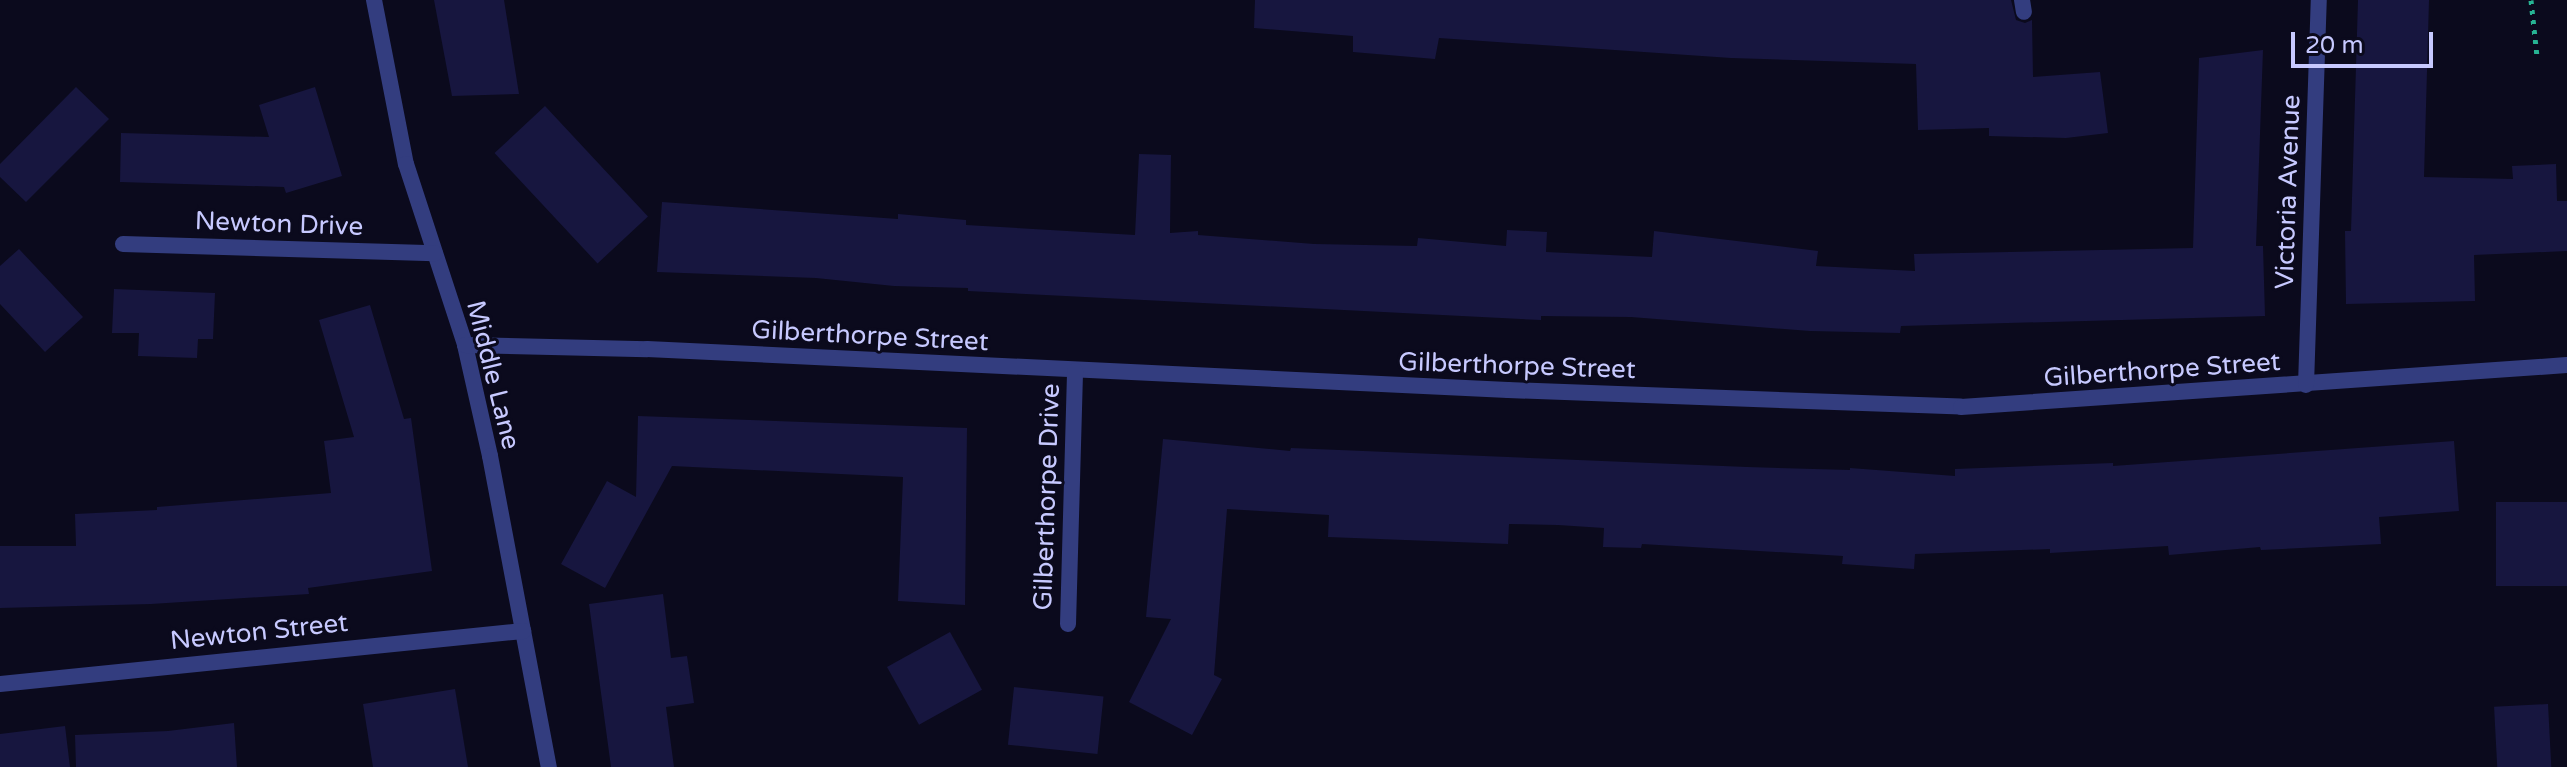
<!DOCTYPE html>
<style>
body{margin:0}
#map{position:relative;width:2567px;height:767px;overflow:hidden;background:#0b0a1d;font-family:"Varela Round",sans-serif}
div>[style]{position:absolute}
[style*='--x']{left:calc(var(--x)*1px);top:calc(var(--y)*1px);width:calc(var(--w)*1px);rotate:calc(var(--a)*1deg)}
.building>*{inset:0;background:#17163f;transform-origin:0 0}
.path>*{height:5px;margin-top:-2.5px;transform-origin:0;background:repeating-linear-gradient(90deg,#27b393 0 4px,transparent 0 10px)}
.minor>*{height:16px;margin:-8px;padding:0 8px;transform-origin:8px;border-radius:8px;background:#333d7f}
span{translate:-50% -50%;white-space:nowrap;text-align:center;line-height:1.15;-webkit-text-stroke:6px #0b0a1d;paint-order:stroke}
.street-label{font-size:26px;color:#c7c9ff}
.scale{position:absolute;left:2291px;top:32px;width:142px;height:36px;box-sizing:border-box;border:4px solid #c7c9ff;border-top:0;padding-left:10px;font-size:24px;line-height:28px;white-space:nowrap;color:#c7c9ff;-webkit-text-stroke:6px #0b0a1d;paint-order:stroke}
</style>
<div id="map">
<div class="building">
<i style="clip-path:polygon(434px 0,504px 0,519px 94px,452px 96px)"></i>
<i style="clip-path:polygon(1255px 0,2011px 0,2016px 20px,2025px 23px,2032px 20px,2033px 77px,2100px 72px,2108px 133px,2066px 138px,1989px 136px,1989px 128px,1918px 130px,1916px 64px,1731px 58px,1439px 38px,1435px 59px,1353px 52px,1353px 36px,1254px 28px)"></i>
<i style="clip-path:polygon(2358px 0,2429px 0,2424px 177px,2513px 179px,2512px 166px,2556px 164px,2557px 201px,2567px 201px,2567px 251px,2474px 255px,2475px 301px,2346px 304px,2345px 231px,2351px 231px)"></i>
<i style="clip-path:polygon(2263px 50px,2256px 246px,2263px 246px,2265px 316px,1901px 326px,1900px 333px,1810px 331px,1631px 317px,1541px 316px,1541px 320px,968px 291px,968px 288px,894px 286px,816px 278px,657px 272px,662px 202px,898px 219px,898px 214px,966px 220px,966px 225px,1135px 235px,1139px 154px,1171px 155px,1170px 233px,1198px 231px,1198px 235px,1314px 244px,1417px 246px,1418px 238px,1506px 246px,1507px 230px,1547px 232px,1546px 252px,1652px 257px,1654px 231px,1818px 251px,1816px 266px,1915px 271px,1914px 254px,2193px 248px,2199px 58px)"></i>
<i style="clip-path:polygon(76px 87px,109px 119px,26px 202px,0 177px,0 164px)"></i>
<i style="clip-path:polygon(315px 87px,342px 176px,286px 193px,284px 187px,120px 182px,121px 133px,269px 137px,259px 105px)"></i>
<i style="left:545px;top:106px;width:151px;height:69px;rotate:47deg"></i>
<i style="clip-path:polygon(19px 249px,83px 317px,45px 352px,0 304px,0 266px)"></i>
<i style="clip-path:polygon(114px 289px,215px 293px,213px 339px,198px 339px,197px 358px,138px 356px,139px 333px,112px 333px)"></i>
<i style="clip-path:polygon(370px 305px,404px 419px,411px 418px,432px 571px,308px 588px,309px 594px,151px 604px,0 608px,0 546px,76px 546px,75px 514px,157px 510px,157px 507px,331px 493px,324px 441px,354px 437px,319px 320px)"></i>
<i style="clip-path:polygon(638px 416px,967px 428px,965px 605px,898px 601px,903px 477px,672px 466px,605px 588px,561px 564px,607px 481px,636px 497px)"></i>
<i style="clip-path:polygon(1163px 439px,1290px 451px,1291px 448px,1747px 467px,1850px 470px,1850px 468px,1955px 476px,1955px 469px,2113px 463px,2113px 466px,2454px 441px,2459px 511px,2379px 517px,2381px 544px,2261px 550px,2260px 547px,2169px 555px,2168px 546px,2050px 553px,2050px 549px,1915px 554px,1914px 569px,1842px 564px,1843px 556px,1642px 544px,1641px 548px,1603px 547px,1604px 528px,1558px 525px,1509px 524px,1508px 544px,1328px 537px,1329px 515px,1227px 509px,1214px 675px,1222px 679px,1192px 735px,1129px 702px,1171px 619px,1146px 617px)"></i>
<i style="left:2567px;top:502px;width:84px;height:71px;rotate:90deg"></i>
<i style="clip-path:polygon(663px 594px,671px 658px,687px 656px,694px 703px,666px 707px,674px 767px,611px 767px,589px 604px)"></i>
<i style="left:950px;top:632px;width:66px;height:72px;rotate:61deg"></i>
<i style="left:1014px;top:687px;width:90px;height:58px;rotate:6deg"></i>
<i style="clip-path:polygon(455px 689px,468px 767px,373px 767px,363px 704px)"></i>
<i style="left:2548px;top:704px;width:63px;height:54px;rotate:87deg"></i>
<i style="clip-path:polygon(234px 723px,237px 767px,76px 767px,75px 735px,168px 731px)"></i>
<i style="clip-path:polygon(65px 726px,70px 767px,0 767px,0 734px)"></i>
</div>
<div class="path">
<i style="--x:2531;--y:0;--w:56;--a:83.9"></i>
</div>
<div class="minor">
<i style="--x:374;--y:0;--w:167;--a:79"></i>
<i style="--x:406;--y:164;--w:190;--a:71.9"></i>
<i style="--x:465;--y:345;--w:114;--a:77.3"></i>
<i style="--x:490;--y:456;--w:317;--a:79.3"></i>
<i style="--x:2022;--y:0;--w:12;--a:81"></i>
<i style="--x:123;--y:244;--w:312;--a:1.7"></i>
<i style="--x:465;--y:345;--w:182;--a:1.3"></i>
<i style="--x:647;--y:349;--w:862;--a:2.73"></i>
<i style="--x:1508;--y:390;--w:453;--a:2.1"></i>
<i style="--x:1961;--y:407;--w:607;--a:-3.96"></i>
<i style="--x:2306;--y:385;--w:385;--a:-88.1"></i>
<i style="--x:1068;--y:624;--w:253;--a:-88.4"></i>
<i style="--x:0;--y:684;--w:526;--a:-5.79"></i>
</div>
<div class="street-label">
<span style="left:2288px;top:192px;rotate:-88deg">Victoria Avenue</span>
<span style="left:279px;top:224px;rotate:2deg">Newton Drive</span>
<span style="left:870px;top:336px;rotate:3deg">Gilberthorpe Street</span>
<span style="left:1517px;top:366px;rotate:2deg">Gilberthorpe Street</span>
<span style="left:2162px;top:370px;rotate:-4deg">Gilberthorpe Street</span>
<span style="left:493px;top:375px;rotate:76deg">Middle Lane</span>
<span style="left:1047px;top:497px;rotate:-88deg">Gilberthorpe Drive</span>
<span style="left:259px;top:632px;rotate:-6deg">Newton Street</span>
</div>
<div class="scale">20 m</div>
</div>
